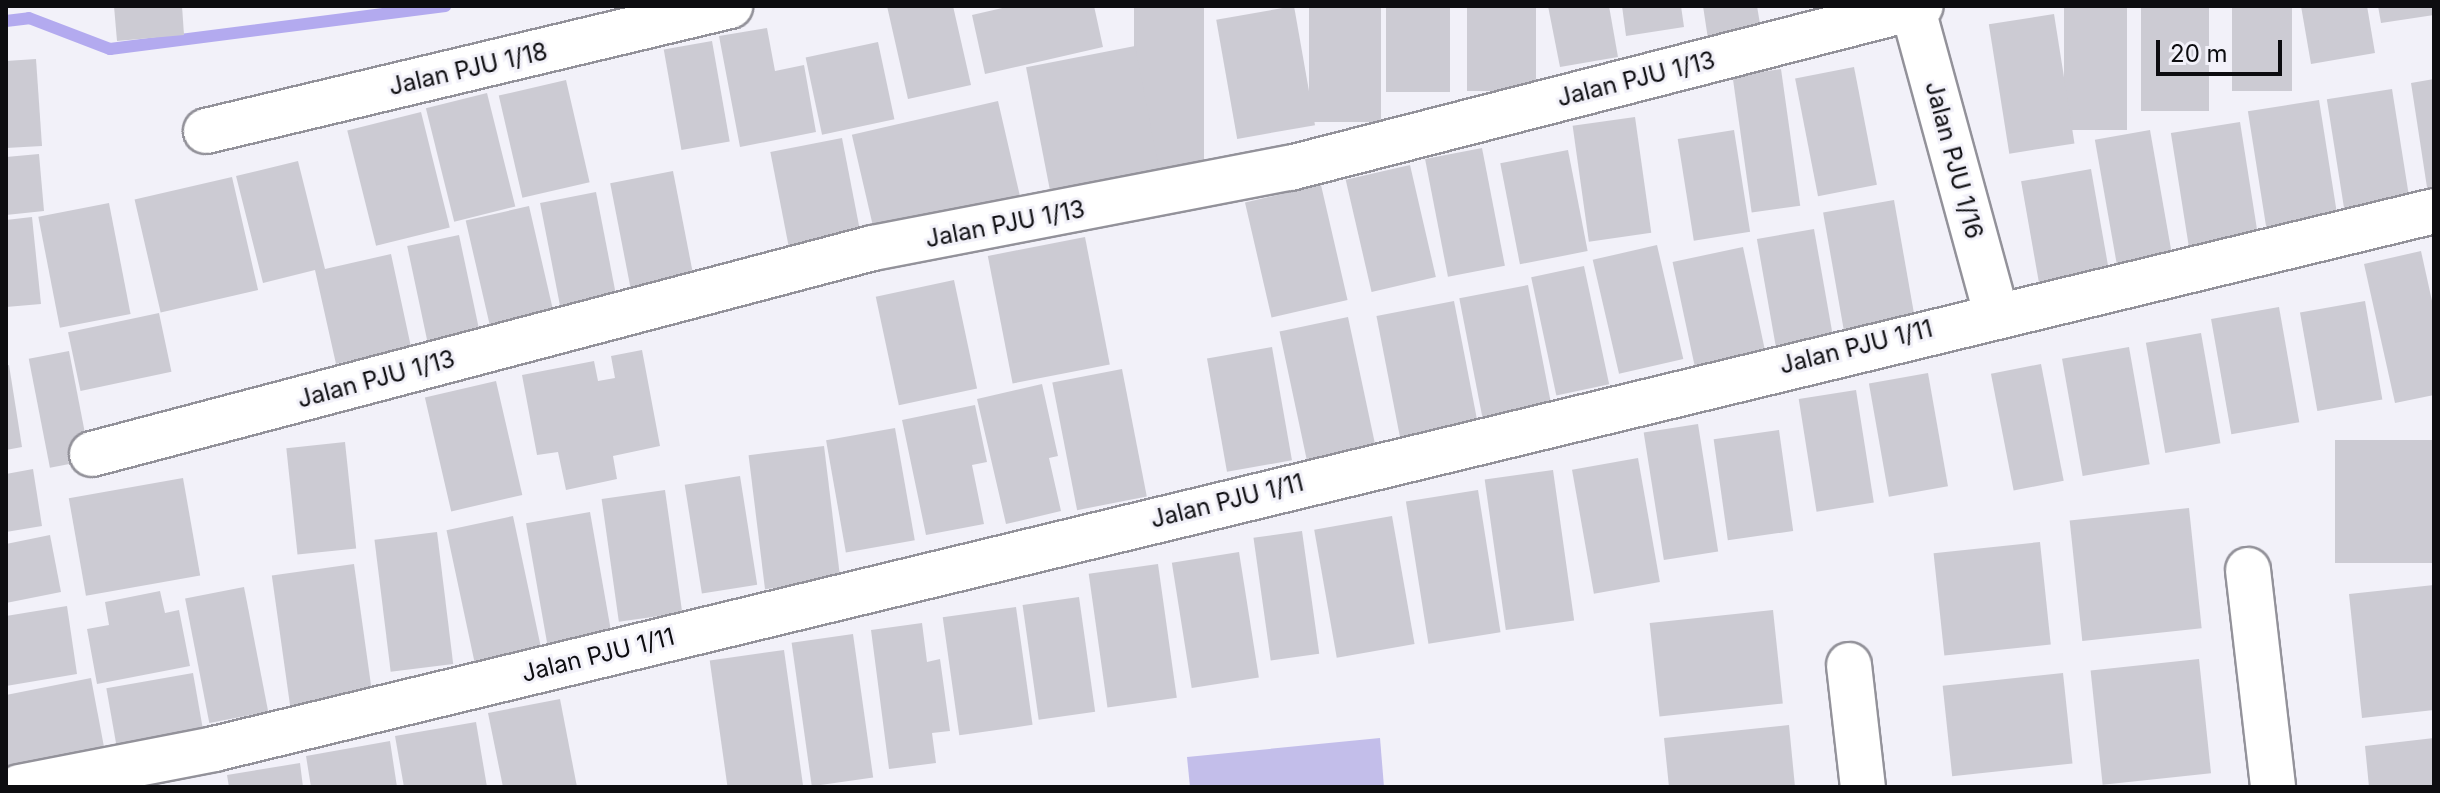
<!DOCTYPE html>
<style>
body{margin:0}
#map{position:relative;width:2440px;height:793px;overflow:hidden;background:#f2f1f9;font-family:Inter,sans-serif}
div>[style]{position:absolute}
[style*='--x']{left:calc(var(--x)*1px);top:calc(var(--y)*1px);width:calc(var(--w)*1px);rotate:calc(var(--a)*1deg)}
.green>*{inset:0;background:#c3beea}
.stream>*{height:12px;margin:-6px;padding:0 6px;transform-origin:6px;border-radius:6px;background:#b3aaef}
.building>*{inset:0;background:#cccbd3;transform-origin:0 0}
.roads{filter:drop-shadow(2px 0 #93929a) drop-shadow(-2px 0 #93929a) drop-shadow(0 2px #93929a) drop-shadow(0 -2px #93929a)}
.street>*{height:44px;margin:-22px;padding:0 22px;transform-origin:22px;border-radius:22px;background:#fff}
span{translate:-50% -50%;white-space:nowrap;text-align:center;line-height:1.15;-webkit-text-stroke:6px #f2f1f9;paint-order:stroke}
.street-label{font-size:24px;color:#0d0d10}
.frame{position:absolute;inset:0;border:8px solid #0d0d10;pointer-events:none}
.scale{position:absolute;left:2156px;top:40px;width:126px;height:36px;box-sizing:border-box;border:4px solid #0d0d10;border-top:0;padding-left:10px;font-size:24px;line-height:28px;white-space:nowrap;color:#0d0d10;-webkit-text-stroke:6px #f2f1f9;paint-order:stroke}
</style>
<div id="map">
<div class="green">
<i style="clip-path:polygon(1380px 738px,1384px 787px,1190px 787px,1187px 757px)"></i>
</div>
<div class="stream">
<i style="--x:6;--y:21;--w:23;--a:-7"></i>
<i style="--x:29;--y:18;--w:87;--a:20.9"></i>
<i style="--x:110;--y:49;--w:338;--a:-7.3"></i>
</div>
<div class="building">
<i style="clip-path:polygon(114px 6px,182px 6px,184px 35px,117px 41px)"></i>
<i style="clip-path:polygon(887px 6px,953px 6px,971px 85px,908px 99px)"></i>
<i style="clip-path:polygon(1011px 6px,1094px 6px,1103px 47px,985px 74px,972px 15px)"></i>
<i style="left:1134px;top:6px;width:70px;height:168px"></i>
<i style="left:1294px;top:6px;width:121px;height:79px;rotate:80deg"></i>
<i style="left:1309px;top:6px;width:72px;height:116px"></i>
<i style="left:1386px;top:6px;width:64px;height:86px"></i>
<i style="left:1467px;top:6px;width:69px;height:85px"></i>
<i style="clip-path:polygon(1548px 6px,1609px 6px,1618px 57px,1560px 67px)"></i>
<i style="clip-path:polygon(1622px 6px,1681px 6px,1684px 27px,1626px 36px)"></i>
<i style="clip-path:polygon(1703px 6px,1757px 6px,1761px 30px,1708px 39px)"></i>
<i style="left:2064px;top:6px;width:63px;height:124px"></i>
<i style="left:2141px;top:6px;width:68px;height:105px"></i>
<i style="left:2232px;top:6px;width:60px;height:85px"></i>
<i style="clip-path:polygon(2301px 6px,2367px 6px,2375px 53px,2311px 64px)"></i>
<i style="clip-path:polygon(2378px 6px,2434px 6px,2434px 15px,2381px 23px)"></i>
<i style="left:2054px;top:14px;width:131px;height:66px;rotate:81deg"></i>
<i style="clip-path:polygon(767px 28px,775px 71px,804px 65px,816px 132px,740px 147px,719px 36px)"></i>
<i style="left:712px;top:41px;width:102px;height:49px;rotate:80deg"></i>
<i style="left:878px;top:42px;width:79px;height:74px;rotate:78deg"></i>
<i style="left:1135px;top:46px;width:131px;height:111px;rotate:79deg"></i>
<i style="clip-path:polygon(36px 59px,42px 146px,6px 148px,6px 61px)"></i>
<i style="left:1854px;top:67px;width:120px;height:60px;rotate:79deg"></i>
<i style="left:1781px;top:69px;width:138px;height:49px;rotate:82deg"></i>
<i style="clip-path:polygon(2434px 79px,2434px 206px,2430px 207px,2411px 83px)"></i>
<i style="left:566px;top:80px;width:105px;height:69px;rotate:77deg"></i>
<i style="left:2392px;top:89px;width:121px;height:66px;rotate:81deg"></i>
<i style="left:487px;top:93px;width:117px;height:63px;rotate:76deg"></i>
<i style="left:2319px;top:100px;width:131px;height:72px;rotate:81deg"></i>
<i style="left:998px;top:101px;width:106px;height:150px;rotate:77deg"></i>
<i style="left:421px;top:112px;width:119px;height:76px;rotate:76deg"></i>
<i style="left:1635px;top:117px;width:117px;height:63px;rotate:82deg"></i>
<i style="left:2240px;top:122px;width:123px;height:70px;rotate:81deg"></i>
<i style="left:1734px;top:130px;width:103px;height:57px;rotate:81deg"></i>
<i style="left:2150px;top:130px;width:134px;height:56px;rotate:80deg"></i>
<i style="left:842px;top:138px;width:97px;height:73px;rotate:79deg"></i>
<i style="left:1482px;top:148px;width:120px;height:58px;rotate:79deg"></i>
<i style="left:1568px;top:150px;width:103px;height:69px;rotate:79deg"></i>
<i style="clip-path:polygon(39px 154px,44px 211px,6px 215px,6px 157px)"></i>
<i style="clip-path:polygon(298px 161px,325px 269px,391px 254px,411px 347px,336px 364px,315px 270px,263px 283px,236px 176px)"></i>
<i style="left:1410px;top:165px;width:115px;height:66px;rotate:77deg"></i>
<i style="left:2091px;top:169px;width:114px;height:71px;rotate:80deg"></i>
<i style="left:673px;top:171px;width:107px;height:64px;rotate:79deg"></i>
<i style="left:232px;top:177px;width:116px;height:100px;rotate:77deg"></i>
<i style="left:1321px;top:185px;width:118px;height:78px;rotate:77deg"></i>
<i style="left:596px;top:192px;width:113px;height:57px;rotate:79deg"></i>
<i style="left:1894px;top:200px;width:122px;height:72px;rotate:80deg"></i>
<i style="left:109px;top:203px;width:113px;height:72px;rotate:79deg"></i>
<i style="left:529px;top:206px;width:115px;height:65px;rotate:77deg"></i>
<i style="clip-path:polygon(32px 217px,41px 304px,6px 307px,6px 220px)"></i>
<i style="left:1814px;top:229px;width:108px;height:58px;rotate:80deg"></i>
<i style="left:459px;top:235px;width:98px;height:53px;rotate:78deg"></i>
<i style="left:1085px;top:237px;width:130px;height:99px;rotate:79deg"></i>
<i style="left:1657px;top:245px;width:117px;height:66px;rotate:77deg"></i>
<i style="left:1743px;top:247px;width:115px;height:72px;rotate:78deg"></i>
<i style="clip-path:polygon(2421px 251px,2434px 310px,2434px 395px,2395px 403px,2364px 264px)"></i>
<i style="left:1584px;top:266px;width:121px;height:54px;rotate:78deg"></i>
<i style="left:954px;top:280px;width:111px;height:80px;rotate:78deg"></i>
<i style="left:1528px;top:285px;width:126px;height:70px;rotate:79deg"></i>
<i style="left:1454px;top:301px;width:124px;height:79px;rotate:79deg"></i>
<i style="left:2365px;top:301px;width:100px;height:66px;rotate:80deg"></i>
<i style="left:2279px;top:307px;width:117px;height:69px;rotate:80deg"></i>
<i style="left:159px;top:313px;width:60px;height:93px;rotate:78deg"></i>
<i style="left:1348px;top:317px;width:134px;height:70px;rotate:78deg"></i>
<i style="left:2201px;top:333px;width:112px;height:56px;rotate:80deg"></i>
<i style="left:1272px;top:347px;width:115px;height:66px;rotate:80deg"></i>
<i style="left:2129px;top:347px;width:119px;height:68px;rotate:80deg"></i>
<i style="clip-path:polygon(642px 350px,660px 446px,613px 456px,617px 479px,566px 490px,558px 452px,537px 455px,522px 375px,594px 361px,598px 381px,615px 378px,611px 356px)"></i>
<i style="left:69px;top:351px;width:111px;height:41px;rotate:79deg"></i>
<i style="left:2041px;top:364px;width:119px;height:51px;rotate:79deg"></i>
<i style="clip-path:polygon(9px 365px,22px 447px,6px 450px,6px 366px)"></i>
<i style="left:1122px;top:369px;width:130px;height:71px;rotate:79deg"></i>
<i style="left:1928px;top:373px;width:115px;height:60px;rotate:80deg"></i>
<i style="left:496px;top:381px;width:117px;height:73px;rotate:77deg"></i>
<i style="clip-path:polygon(1042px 384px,1058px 456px,1049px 458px,1061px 511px,1006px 524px,977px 399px)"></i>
<i style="left:1856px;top:390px;width:114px;height:58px;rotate:81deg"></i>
<i style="clip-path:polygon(975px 405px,987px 462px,972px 465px,984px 524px,926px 535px,902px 420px)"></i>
<i style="left:1698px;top:424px;width:129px;height:55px;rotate:81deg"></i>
<i style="left:895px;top:428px;width:114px;height:70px;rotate:80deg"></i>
<i style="left:1779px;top:430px;width:102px;height:66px;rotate:82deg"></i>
<i style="left:2434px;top:440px;width:123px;height:99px;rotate:90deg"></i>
<i style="left:345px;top:442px;width:107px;height:59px;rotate:84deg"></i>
<i style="left:824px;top:446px;width:135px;height:76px;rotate:83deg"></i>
<i style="left:1638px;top:458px;width:126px;height:67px;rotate:80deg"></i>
<i style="clip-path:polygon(33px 469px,42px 526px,6px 532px,6px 474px)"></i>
<i style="left:1553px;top:470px;width:152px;height:69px;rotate:82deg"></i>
<i style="left:740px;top:476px;width:110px;height:56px;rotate:81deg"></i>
<i style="left:183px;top:478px;width:99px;height:116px;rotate:80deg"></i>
<i style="left:665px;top:490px;width:124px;height:64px;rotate:82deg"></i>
<i style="left:1478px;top:490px;width:144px;height:73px;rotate:81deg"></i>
<i style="left:2189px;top:508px;width:121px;height:120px;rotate:84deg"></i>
<i style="left:590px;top:512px;width:131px;height:65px;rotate:80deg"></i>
<i style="left:513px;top:516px;width:135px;height:68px;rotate:78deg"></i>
<i style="left:1392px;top:516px;width:130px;height:79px;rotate:80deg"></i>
<i style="left:1302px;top:531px;width:124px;height:49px;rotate:82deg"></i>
<i style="left:437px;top:532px;width:133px;height:63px;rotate:83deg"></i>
<i style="clip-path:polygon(50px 535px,61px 592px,6px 603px,6px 544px)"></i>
<i style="left:2040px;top:542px;width:103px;height:107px;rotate:84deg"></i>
<i style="left:1239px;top:552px;width:127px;height:68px;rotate:81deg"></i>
<i style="left:354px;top:564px;width:135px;height:83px;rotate:82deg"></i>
<i style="left:1158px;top:564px;width:135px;height:70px;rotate:82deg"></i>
<i style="clip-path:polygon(2434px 585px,2434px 710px,2362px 718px,2349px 594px)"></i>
<i style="left:244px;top:587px;width:127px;height:60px;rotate:79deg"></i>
<i style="clip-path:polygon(160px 591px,165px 613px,179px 610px,190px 666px,97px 684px,87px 629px,109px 625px,105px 602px)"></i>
<i style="left:1079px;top:597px;width:116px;height:57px;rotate:82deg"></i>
<i style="clip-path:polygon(67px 606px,77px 674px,6px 686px,6px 616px)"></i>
<i style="left:1016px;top:607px;width:119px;height:74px;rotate:82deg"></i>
<i style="left:1773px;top:610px;width:94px;height:124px;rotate:84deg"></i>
<i style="clip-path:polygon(922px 623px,927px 662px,940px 659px,950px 731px,932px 733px,936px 763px,889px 769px,871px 630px)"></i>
<i style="left:853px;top:634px;width:145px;height:62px;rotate:82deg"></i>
<i style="left:784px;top:650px;width:138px;height:75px;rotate:82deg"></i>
<i style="left:2199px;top:659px;width:115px;height:109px;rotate:84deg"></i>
<i style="left:193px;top:673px;width:63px;height:88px;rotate:80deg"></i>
<i style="left:2063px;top:673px;width:91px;height:121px;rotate:84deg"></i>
<i style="clip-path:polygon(91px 678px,104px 747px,6px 766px,6px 695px)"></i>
<i style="clip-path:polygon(560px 699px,577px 787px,503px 787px,488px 713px)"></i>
<i style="clip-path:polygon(476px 722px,487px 787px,404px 787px,395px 736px)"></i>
<i style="clip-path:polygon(1789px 725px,1795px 787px,1669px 787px,1664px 738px)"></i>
<i style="clip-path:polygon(2434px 738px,2434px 787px,2369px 787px,2365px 746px)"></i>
<i style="clip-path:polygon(390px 741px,397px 787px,311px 787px,306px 756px)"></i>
<i style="clip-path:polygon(300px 763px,303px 787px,229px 787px,227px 775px)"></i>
</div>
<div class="roads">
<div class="street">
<i style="--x:1912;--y:6;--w:318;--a:74.7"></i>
<i style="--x:206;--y:131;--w:539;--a:-13.42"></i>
<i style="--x:92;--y:454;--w:808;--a:-14.78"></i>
<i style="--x:873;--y:248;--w:425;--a:-10.9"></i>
<i style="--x:1290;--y:168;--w:651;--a:-14.4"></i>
<i style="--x:2248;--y:570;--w:218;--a:83.4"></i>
<i style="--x:1849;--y:665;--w:123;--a:83.5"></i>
<i style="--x:19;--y:787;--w:199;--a:-11"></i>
<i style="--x:214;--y:749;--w:2284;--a:-13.62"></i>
</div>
</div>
<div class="street-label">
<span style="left:468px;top:69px;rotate:-13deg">Jalan PJU 1/18</span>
<span style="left:1636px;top:79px;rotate:-14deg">Jalan PJU 1/13</span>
<span style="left:1954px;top:160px;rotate:75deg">Jalan PJU 1/16</span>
<span style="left:1005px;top:224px;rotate:-11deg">Jalan PJU 1/13</span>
<span style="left:1856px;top:347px;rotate:-14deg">Jalan PJU 1/11</span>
<span style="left:376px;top:379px;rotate:-15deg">Jalan PJU 1/13</span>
<span style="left:1227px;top:501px;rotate:-14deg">Jalan PJU 1/11</span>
<span style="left:598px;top:655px;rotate:-14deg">Jalan PJU 1/11</span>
</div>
<div class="frame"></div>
<div class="scale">20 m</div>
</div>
